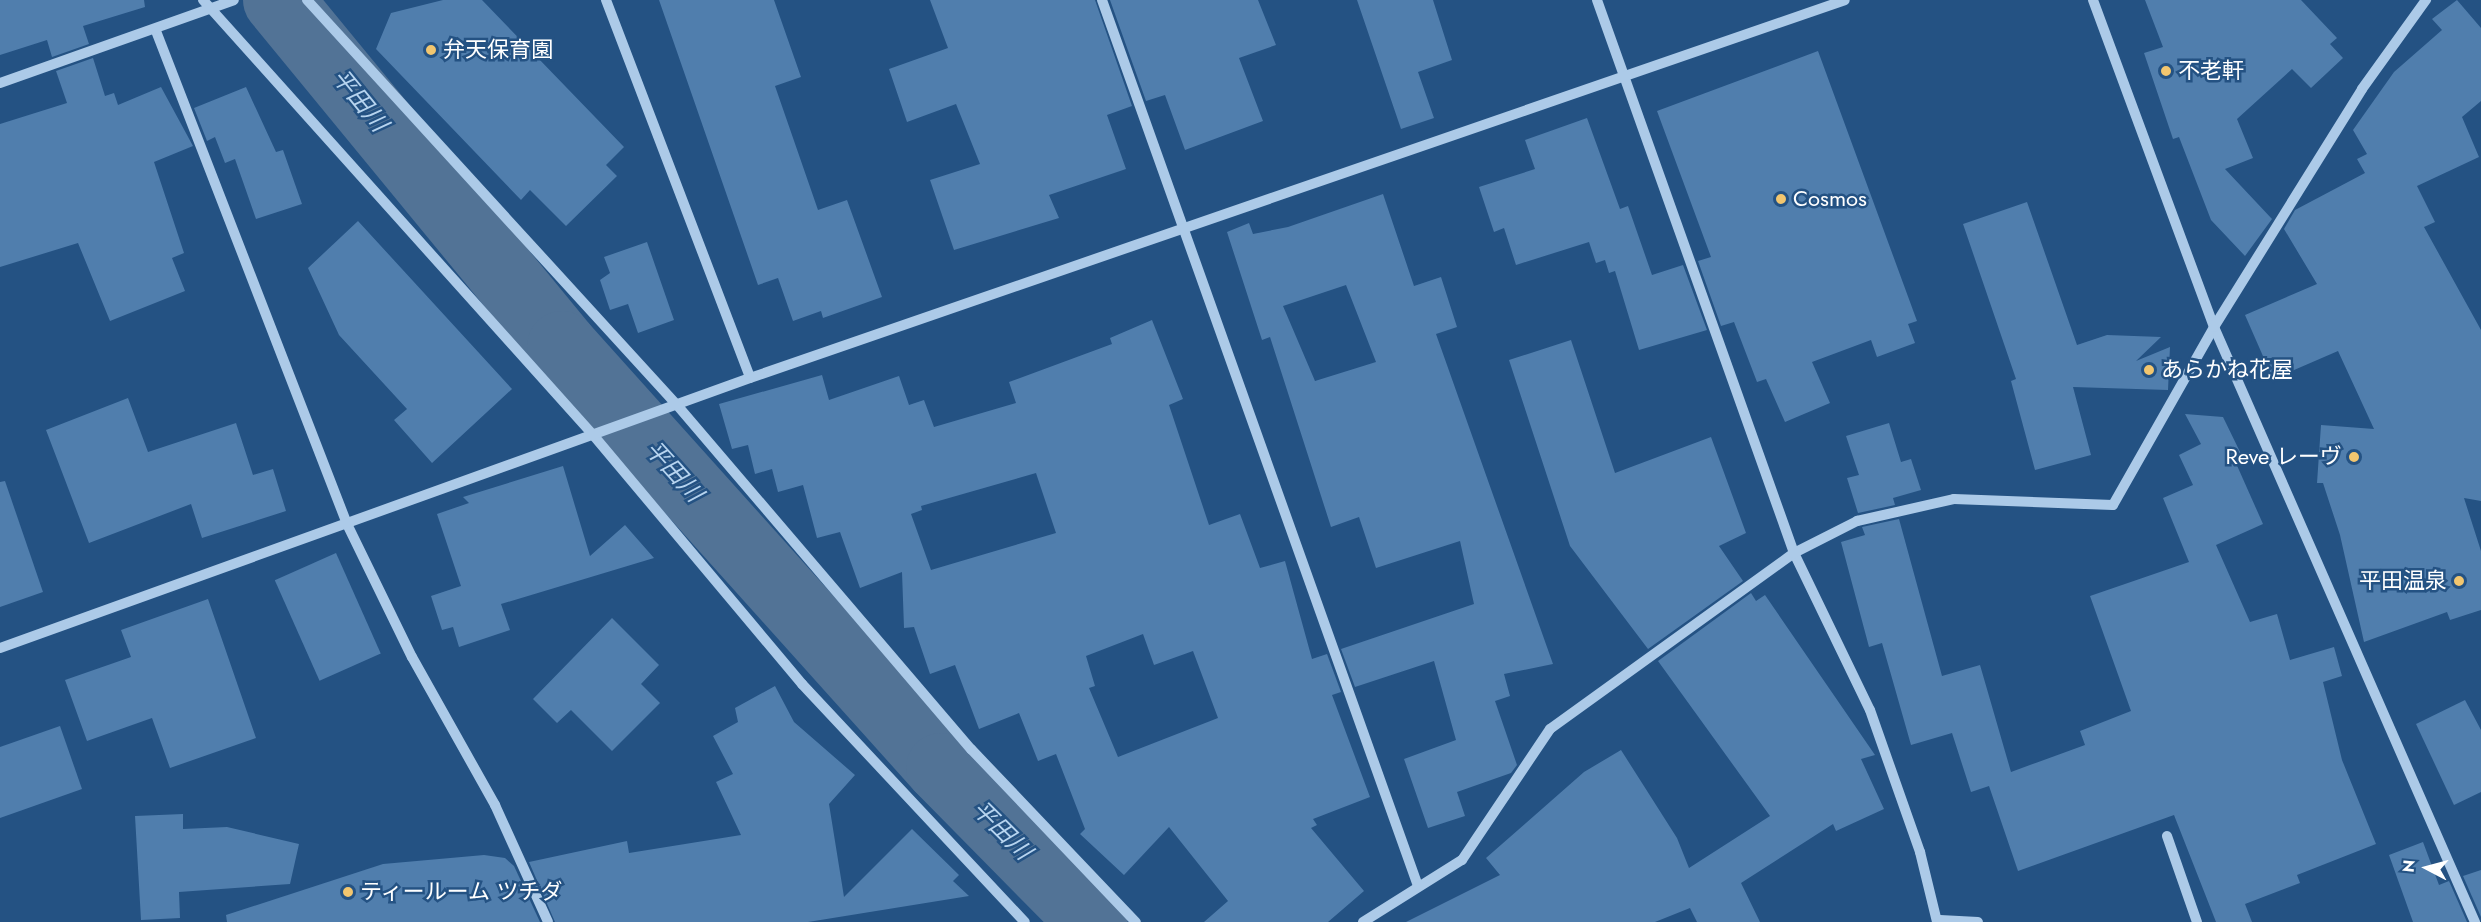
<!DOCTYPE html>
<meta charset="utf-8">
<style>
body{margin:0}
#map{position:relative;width:2481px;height:922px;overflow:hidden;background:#245283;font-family:Jost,"Noto Sans JP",sans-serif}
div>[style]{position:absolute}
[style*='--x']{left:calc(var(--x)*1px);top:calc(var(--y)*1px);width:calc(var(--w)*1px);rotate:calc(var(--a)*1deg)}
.river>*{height:70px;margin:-35px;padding:0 35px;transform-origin:35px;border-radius:35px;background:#527396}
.building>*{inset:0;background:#507ead;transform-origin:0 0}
.minor>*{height:10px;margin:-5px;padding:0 5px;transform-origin:5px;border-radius:5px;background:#accae8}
.dots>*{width:16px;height:16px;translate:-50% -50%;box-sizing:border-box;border:3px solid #245283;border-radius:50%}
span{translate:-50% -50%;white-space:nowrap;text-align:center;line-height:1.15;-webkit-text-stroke:5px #245283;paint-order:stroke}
.poi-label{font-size:22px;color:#fff}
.left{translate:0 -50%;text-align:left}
.right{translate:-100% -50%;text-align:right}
.water-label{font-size:24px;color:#b7d4ef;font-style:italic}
.north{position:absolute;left:2397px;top:838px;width:60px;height:60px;-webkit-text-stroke:4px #245283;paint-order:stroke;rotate:276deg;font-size:16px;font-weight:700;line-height:24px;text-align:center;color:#fff}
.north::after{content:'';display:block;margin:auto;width:21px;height:27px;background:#fff;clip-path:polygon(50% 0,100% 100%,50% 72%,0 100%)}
</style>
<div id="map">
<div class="river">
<i style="--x:278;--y:0;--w:448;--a:50.6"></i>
<i style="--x:562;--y:346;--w:567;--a:48.07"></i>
<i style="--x:941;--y:768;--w:216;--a:45.4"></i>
</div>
<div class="building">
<i style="clip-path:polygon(0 0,144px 0,145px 7px,83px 26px,89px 44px,52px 57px,47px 40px,0 55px)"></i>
<i style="clip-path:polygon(443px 0,482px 0,624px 147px,606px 165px,617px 176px,566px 226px,530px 190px,521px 200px,376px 49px,391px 13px)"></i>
<i style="clip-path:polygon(659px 0,774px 0,801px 77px,775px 86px,818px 210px,847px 200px,882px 297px,823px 318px,821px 311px,793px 321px,778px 278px,758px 285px)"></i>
<i style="clip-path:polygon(930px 0,1095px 0,1132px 106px,1107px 115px,1126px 169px,1049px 195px,1059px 218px,954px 250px,930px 180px,980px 164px,956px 104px,907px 122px,889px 69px,948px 48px)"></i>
<i style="clip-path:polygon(1110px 0,1258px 0,1276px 45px,1239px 58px,1263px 121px,1185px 150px,1165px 95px,1146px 101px)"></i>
<i style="clip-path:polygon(1357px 0,1433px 0,1452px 60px,1418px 72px,1434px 118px,1401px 129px)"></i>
<i style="clip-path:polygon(2145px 0,2301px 0,2337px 38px,2330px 44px,2343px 58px,2311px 88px,2292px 69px,2237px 119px,2253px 158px,2225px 169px,2272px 219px,2245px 256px,2211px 220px,2179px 137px,2173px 139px,2144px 53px,2163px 47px)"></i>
<i style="clip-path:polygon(2457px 0,2481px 28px,2481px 101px,2462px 117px,2479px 157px,2417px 186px,2435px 222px,2424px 227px,2481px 330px,2481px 501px,2464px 498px,2481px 551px,2481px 610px,2450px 620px,2447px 612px,2364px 642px,2340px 535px,2323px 483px,2317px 483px,2321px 425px,2374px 429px,2338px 351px,2273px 379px,2245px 315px,2317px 284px,2284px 229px,2295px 210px,2365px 173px,2357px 159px,2367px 154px,2353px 130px,2394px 72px,2442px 30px,2432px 19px)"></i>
<i style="clip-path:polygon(1818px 51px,1917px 321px,1908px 324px,1915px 343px,1877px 357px,1871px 340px,1812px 362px,1830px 403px,1785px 422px,1766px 379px,1757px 382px,1734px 322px,1721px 326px,1698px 261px,1711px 257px,1657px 111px)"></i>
<i style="clip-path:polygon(93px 58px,105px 96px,114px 93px,118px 105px,161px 87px,193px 146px,154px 162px,184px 253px,172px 258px,185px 291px,110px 321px,78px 243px,0 267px,0 124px,67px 103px,56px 71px)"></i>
<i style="clip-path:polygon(246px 87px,276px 152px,283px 150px,302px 204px,256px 219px,235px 159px,225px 163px,215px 137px,207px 141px,194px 108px)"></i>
<i style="clip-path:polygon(1587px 118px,1620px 209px,1628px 206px,1652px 275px,1683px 265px,1707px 330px,1639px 350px,1615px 271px,1609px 273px,1605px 260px,1596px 263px,1589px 242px,1516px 265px,1504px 228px,1494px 232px,1479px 187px,1535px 169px,1525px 140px)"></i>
<i style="clip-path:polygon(evenodd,1383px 194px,1414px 286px,1441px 277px,1457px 327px,1436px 334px,1553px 664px,1504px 674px,1510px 696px,1495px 701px,1517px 765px,1511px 773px,1457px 792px,1465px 816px,1428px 828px,1404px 759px,1456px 740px,1434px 661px,1355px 687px,1341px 649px,1474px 604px,1460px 541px,1376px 568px,1359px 517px,1331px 527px,1270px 337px,1262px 340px,1227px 232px,1249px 223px,1253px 234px,1288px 227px,1383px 194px,1346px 285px,1376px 362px,1315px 381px,1283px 306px,1346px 285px)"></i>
<i style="clip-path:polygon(2027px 202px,2077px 345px,2107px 335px,2161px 337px,2136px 361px,2170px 347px,2168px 390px,2073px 387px,2091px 455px,2035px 470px,2011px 381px,2016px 379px,1963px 224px)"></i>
<i style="clip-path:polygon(358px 221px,512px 389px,432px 463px,394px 420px,407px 409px,339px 335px,308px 268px)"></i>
<i style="clip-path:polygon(647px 242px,674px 320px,638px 333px,628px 304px,610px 310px,600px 280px,610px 273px,604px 257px)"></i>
<i style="clip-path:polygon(evenodd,1152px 320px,1183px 399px,1169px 405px,1209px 525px,1240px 514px,1260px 568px,1285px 561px,1312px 659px,1327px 654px,1341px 692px,1332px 695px,1370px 797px,1313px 819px,1317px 825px,1311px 828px,1364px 891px,1328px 922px,1204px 922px,1228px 901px,1169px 827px,1124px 875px,1080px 834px,1085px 829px,1056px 754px,1038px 761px,1019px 713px,979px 729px,955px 665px,930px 674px,914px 627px,904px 628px,902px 572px,860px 588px,840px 532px,817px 538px,803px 485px,778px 492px,772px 469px,755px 474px,748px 445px,732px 449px,719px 404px,822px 375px,829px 400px,899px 376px,909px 405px,924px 400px,934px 427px,1016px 403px,1009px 382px,1112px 344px,1110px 338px,1152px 320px,1036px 473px,1056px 533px,931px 570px,911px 514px,922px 510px,921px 506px,1036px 473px,1152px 320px,1143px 634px,1154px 665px,1193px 651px,1218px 718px,1118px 757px,1089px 688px,1095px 686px,1086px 656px,1143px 634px)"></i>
<i style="clip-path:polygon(1571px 340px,1615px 473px,1711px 437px,1746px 533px,1719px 546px,1743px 581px,1648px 649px,1570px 546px,1509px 360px)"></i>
<i style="clip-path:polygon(128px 398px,148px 452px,236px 423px,253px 475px,273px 469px,286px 511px,202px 538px,191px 504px,89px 543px,46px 430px)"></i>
<i style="clip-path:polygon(2185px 414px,2223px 417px,2243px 458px,2235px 461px,2263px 524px,2216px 545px,2250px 622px,2277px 614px,2290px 660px,2334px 647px,2342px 676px,2323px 682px,2342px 760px,2376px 844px,2297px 875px,2300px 883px,2245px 904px,2252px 922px,2216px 922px,2174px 815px,2018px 871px,1989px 786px,1971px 792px,1952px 733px,1911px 745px,1882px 643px,1869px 647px,1841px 542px,1865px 535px,1862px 527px,1899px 519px,1942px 676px,1980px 665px,2011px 772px,2085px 745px,2080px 731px,2131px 711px,2090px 596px,2189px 562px,2163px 498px,2193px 485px,2179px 455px,2201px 444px)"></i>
<i style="clip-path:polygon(1889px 423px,1901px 462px,1911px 459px,1921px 490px,1893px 498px,1895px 505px,1858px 513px,1847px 478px,1859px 475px,1846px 436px)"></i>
<i style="clip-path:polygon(563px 466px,590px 556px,625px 525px,654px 558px,501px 604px,510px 630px,459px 647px,453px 627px,442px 630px,431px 596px,461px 586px,437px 514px,469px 503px,463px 497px)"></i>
<i style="clip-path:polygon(5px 481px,43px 592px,0 607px,0 482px)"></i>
<i style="left:336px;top:553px;width:110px;height:67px;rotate:66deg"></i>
<i style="clip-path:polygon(1751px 593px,1756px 601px,1765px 595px,1875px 755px,1861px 759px,1884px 809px,1836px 831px,1833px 824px,1741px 883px,1760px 922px,1697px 922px,1690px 908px,1655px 922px,1406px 922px,1500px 875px,1486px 858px,1584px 772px,1621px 750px,1677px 838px,1689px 868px,1770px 816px,1658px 661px)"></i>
<i style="clip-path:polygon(208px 599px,256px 738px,170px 768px,152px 718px,87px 741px,65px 680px,131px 657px,121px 630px)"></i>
<i style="clip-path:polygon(612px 618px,659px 665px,641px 684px,660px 703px,612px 751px,571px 710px,557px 723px,533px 699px)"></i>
<i style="clip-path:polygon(775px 686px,794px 722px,855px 775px,829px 804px,844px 897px,912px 829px,959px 875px,953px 881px,969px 896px,808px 922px,555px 922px,529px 862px,627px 841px,629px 853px,741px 835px,716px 782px,733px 774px,713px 736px,738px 722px,735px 708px)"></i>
<i style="clip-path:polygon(2465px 700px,2481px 730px,2481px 792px,2454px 805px,2416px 724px)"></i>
<i style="clip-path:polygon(60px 726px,82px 789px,0 818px,0 747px)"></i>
<i style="clip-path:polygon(183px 814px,183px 829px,227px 827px,299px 844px,290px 884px,179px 892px,180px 918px,141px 920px,135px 816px)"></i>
<i style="clip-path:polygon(2423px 842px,2439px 885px,2449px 881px,2467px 922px,2413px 922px,2389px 855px)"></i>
<i style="clip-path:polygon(484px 855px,505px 858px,514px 866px,540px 922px,227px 922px,226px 915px,383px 864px)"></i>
<i style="clip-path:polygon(2481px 870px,2481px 917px,2463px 876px)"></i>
</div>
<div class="minor">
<i style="--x:203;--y:0;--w:586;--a:48.11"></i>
<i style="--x:594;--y:436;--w:324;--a:50"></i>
<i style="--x:802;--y:684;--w:326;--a:46.9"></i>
<i style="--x:307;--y:0;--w:549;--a:47.59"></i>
<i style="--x:677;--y:405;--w:453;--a:49.5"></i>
<i style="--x:971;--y:749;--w:239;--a:46.4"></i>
<i style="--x:606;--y:0;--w:404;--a:69.1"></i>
<i style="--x:1102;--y:0;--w:941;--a:70.37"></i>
<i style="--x:1597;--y:0;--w:587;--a:70.39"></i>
<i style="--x:1794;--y:553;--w:174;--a:64.2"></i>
<i style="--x:1870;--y:710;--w:151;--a:70.6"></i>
<i style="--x:1920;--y:852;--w:72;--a:76.3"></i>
<i style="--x:2093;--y:0;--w:349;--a:69.7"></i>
<i style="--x:2214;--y:327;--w:650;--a:66.32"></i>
<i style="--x:156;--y:31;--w:529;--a:68.82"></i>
<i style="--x:347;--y:524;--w:148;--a:64"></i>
<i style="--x:412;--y:657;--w:170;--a:60.7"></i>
<i style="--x:495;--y:805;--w:128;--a:65.6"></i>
<i style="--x:0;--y:83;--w:248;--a:-19.5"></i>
<i style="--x:0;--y:648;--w:797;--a:-19.8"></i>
<i style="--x:750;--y:378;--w:1158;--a:-19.04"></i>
<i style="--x:2167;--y:836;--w:91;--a:70.8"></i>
<i style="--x:1940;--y:920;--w:38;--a:3"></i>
<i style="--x:1363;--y:922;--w:117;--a:-32.1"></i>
<i style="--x:1462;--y:860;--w:158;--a:-56.1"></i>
<i style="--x:1550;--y:729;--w:301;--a:-35.8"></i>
<i style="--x:1794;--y:553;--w:71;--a:-26.9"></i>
<i style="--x:1857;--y:521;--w:99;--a:-12.8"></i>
<i style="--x:1954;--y:499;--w:159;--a:2.2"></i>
<i style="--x:2113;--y:505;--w:205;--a:-60.4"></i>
<i style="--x:2214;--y:327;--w:280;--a:-58.1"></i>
<i style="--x:2362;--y:89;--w:110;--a:-54.3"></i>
</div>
<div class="dots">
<i style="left:431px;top:50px;background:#f2c66f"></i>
<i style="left:2166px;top:71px;background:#f2c66f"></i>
<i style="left:1781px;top:199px;background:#f2c66f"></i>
<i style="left:2149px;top:370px;background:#f2c66f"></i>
<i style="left:2354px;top:457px;background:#f2c66f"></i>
<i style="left:2459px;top:581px;background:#f2c66f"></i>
<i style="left:348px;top:892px;background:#f2c66f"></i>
</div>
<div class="poi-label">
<span class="left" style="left:443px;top:50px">弁天保育園</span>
<span class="left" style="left:2178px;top:71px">不老軒</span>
<span class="left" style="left:1793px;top:199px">Cosmos</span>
<span class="left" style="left:2161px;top:370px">あらかね花屋</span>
<span class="right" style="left:2342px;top:457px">Reve レーヴ</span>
<span class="right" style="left:2447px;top:581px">平田温泉</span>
<span class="left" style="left:360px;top:892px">ティールーム ツチダ</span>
</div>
<div class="water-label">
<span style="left:360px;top:100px;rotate:51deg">平田川</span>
<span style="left:674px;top:471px;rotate:48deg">平田川</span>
<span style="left:1002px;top:830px;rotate:45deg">平田川</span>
</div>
<div class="north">N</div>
</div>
